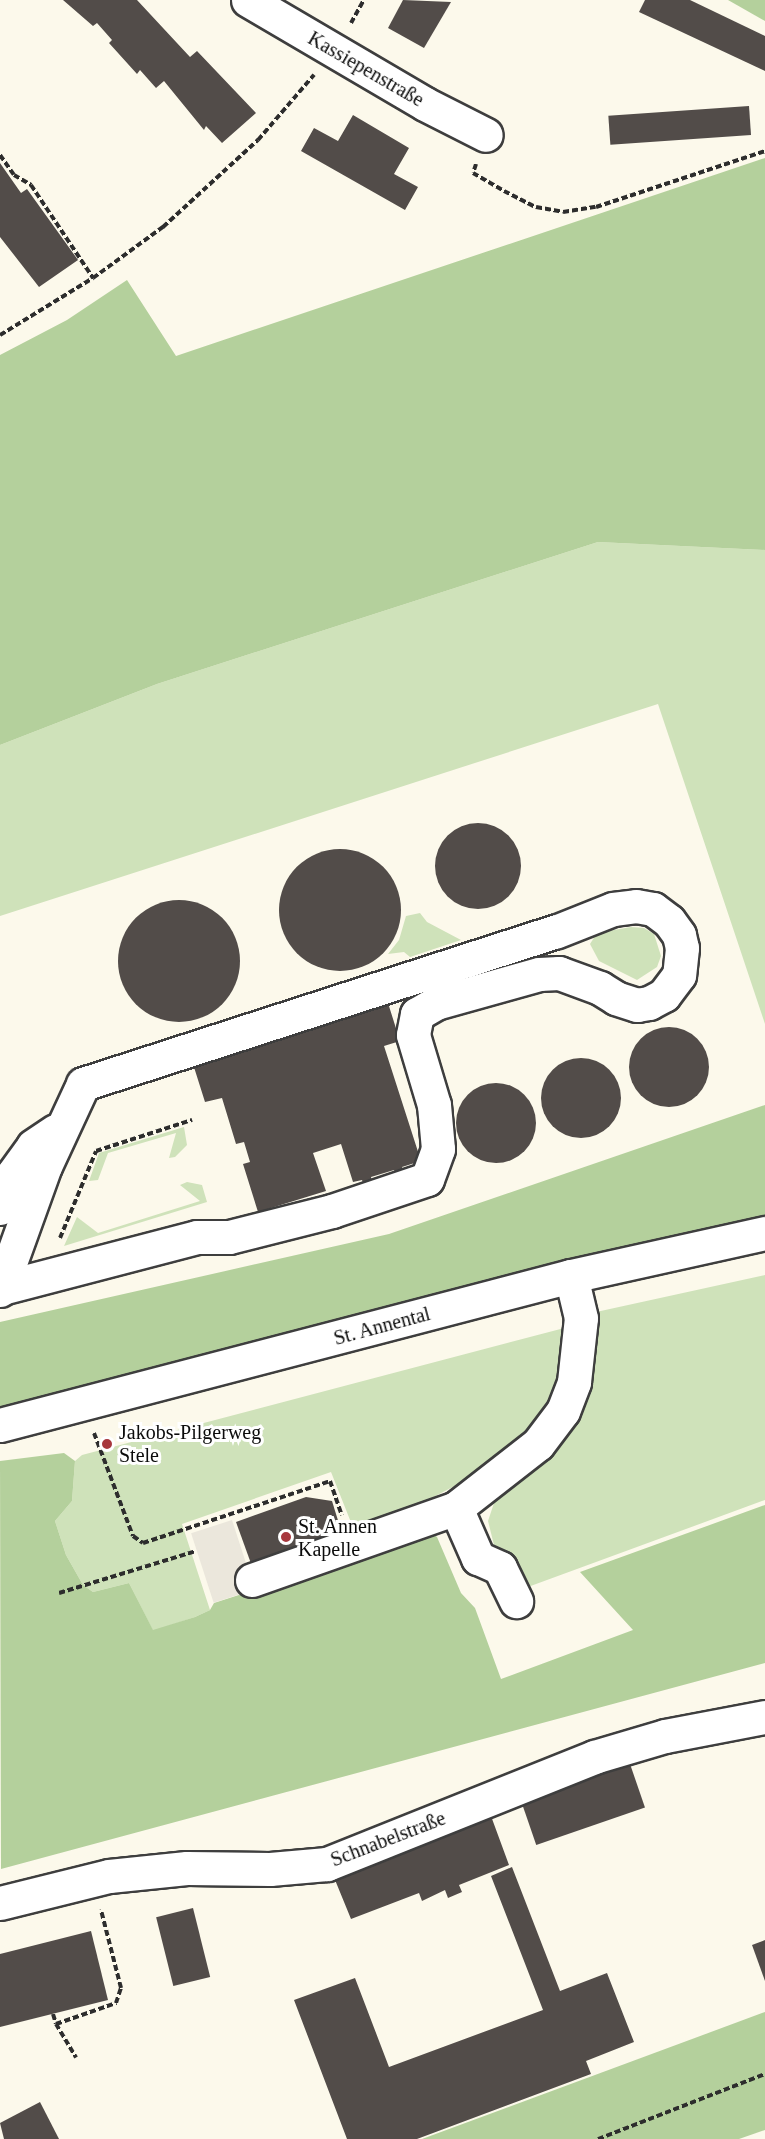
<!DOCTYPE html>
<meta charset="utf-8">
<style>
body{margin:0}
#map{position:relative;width:765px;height:2139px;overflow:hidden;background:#fcf9eb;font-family:Georgia,serif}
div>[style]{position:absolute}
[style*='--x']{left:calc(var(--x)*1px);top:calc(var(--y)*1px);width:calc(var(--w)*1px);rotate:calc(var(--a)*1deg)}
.green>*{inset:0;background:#cfe2ba}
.forest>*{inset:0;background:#b4d09c}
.plaza>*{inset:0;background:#ebe7dc;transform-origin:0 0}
.building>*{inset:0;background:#524c49;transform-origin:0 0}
.round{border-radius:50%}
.path>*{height:4px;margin-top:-2px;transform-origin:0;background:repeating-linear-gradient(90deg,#2d2d2d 0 6px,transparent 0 9px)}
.roads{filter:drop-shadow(2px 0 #3e3e3e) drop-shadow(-2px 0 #3e3e3e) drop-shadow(0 2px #3e3e3e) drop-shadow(0 -2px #3e3e3e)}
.minor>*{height:33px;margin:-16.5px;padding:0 16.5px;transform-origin:16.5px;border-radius:16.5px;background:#fff}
.dots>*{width:16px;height:16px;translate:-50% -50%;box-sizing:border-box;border:3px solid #fff;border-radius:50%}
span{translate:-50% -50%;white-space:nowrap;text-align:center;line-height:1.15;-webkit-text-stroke:6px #fff;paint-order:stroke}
.street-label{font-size:20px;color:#0b0b0b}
.poi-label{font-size:20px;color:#0b0b0b}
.left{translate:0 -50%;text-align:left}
</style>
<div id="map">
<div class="green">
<i style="clip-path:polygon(598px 542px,765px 550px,765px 1024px,658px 704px,0 916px,0 745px,157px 684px)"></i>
<i style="clip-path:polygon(420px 913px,427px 922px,461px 940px,410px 957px,404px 952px,388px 954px,399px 940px,406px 916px)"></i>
<i style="clip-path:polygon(631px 927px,644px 928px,654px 934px,661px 956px,657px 967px,637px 980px,599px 961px,590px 944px,597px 933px)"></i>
<i style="clip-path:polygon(184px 1127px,187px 1145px,175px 1157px,169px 1158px,176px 1133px,108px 1153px,98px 1180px,89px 1181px,99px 1153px)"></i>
<i style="clip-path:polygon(187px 1182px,202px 1185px,207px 1202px,64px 1246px,77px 1217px,98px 1233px,200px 1201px,180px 1185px)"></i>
<i style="clip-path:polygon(765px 1275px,765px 1500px,517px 1591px,494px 1545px,488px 1521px,495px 1500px,518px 1473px,587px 1314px)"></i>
<i style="clip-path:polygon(572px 1326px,566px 1371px,539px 1430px,468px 1479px,422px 1503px,354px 1530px,331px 1472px,182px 1524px,210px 1610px,195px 1617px,153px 1631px,129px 1583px,93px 1592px,83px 1585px,66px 1555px,55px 1521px,72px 1501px,75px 1461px,82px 1455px)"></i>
</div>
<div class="forest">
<i style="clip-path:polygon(728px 0,765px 0,765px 21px)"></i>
<i style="clip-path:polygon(765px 158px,765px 550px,598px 542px,157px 684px,0 745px,0 355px,67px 320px,127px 280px,176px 356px)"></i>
<i style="clip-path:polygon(765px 1105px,765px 1217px,705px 1229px,0 1412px,0 1322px,389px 1234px)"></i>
<i style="clip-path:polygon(64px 1453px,75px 1461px,72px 1501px,55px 1521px,66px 1555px,83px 1585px,93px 1592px,129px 1583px,153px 1630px,195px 1617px,210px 1610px,214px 1603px,431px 1533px,437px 1537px,461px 1593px,475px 1608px,501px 1679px,633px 1630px,580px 1572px,765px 1505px,765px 1663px,1px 1869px,0 1461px)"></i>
<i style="clip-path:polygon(765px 2012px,765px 2130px,739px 2139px,422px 2139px)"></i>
</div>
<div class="plaza">
<i style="left:232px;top:1520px;width:73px;height:43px;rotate:72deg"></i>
</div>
<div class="building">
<i style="clip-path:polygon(63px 0,137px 0,190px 57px,197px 51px,256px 113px,222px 143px,206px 126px,204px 130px,164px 81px,156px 88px,140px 70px,137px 74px,109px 43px,112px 40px,97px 23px,93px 26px)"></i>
<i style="clip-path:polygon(403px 0,451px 2px,424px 48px,388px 28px)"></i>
<i style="clip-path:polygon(645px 0,690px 0,765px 36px,765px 71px,639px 12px)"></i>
<i style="left:749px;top:106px;width:29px;height:141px;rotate:86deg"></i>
<i style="clip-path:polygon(353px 115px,409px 148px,394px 174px,418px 187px,405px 210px,301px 151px,314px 128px,338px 141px)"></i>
<i style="clip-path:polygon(0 163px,21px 193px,27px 189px,78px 260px,39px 287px,0 237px)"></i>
<i class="round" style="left:435px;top:823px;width:86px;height:86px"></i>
<i class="round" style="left:279px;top:849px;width:122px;height:122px"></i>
<i class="round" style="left:118px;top:900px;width:122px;height:122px"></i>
<i style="clip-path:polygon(388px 1003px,400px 1041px,384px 1046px,421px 1161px,402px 1167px,404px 1173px,396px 1175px,394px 1170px,371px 1177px,372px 1182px,364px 1186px,362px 1180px,353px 1182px,341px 1144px,313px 1153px,326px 1191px,258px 1212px,243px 1164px,250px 1162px,244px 1142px,236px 1144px,222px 1098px,205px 1102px,193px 1064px)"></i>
<i class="round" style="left:629px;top:1027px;width:80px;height:80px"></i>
<i class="round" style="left:541px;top:1058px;width:80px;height:80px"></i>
<i class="round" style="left:456px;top:1083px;width:80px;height:80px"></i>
<i style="clip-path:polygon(306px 1497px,332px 1501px,340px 1527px,322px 1546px,253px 1569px,236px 1522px)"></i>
<i style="left:630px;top:1764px;width:46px;height:115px;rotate:71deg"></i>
<i style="clip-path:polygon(491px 1816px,509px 1865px,459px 1885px,462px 1892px,448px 1898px,445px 1890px,422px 1901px,419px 1893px,351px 1919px,333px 1875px)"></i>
<i style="clip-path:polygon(512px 1867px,560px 1991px,607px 1973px,634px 2042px,586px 2061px,591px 2074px,417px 2139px,347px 2139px,294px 2000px,355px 1978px,389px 2067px,543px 2010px,491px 1876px)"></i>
<i style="left:193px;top:1908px;width:71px;height:38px;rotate:76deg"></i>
<i style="clip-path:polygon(91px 1931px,108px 2000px,0 2027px,0 1954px)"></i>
<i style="clip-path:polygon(765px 1940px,765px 1981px,752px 1945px)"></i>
<i style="clip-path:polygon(40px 2102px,59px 2139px,4px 2139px,0 2123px)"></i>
</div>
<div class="path">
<i style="--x:351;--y:23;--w:26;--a:-61"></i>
<i style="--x:0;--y:155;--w:24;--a:55"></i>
<i style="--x:14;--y:175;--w:20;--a:30"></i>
<i style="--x:31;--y:185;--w:112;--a:56.3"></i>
<i style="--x:476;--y:164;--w:9;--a:108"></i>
<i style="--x:473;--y:173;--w:36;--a:30"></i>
<i style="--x:504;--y:191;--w:36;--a:27"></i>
<i style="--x:536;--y:207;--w:27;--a:10"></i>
<i style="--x:563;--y:212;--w:33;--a:-9"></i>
<i style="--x:596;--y:207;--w:178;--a:-18.3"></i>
<i style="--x:0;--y:335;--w:109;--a:-31.5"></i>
<i style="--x:93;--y:278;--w:87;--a:-36.1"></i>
<i style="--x:163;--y:227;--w:129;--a:-42.5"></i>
<i style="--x:258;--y:140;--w:86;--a:-49.3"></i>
<i style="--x:60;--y:1238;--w:94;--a:-67.5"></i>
<i style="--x:96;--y:1151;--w:101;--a:-17.9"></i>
<i style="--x:94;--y:1433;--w:110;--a:69.3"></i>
<i style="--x:133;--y:1536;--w:12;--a:35"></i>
<i style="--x:143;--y:1543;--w:197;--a:-18.3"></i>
<i style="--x:330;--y:1481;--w:36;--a:71"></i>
<i style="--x:59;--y:1593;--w:143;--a:-17"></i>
<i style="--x:53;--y:2014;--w:10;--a:73"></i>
<i style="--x:56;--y:2024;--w:64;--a:-19.3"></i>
<i style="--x:116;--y:2003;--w:16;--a:-72"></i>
<i style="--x:121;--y:1988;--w:81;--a:-104.4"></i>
<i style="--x:56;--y:2024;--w:39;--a:59"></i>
<i style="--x:598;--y:2139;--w:179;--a:-21.3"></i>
</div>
<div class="roads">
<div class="minor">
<i style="--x:248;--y:0;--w:205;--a:30.4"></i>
<i style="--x:425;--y:104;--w:68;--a:26.9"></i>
<i style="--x:0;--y:1208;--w:36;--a:-69"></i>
<i style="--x:13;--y:1174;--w:34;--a:-54"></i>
<i style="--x:33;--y:1146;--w:27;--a:-34"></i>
<i style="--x:0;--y:1290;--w:2;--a:-63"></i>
<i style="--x:1;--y:1288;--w:130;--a:-70.2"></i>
<i style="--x:45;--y:1166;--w:90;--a:-65.1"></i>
<i style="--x:83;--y:1084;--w:496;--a:-17.9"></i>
<i style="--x:555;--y:932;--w:62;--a:-21.6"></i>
<i style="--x:613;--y:909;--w:23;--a:-7"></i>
<i style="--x:636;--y:906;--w:17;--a:10"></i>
<i style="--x:653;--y:909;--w:20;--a:37"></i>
<i style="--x:669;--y:921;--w:17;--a:54"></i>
<i style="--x:679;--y:935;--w:13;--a:77"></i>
<i style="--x:682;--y:948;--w:27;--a:96"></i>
<i style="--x:679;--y:975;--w:25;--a:127"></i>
<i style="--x:664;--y:995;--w:17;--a:152"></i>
<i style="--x:649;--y:1003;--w:12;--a:171"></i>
<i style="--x:637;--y:1005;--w:22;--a:-162"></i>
<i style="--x:616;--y:998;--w:19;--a:-148"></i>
<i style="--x:600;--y:988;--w:44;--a:-159.9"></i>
<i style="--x:559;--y:973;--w:20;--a:177"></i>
<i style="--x:539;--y:974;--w:107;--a:164.3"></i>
<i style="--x:436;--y:1003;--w:22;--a:150"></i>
<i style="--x:417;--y:1014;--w:21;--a:101"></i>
<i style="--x:413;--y:1035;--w:73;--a:73.3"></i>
<i style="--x:434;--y:1105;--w:44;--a:84.8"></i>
<i style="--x:438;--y:1149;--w:32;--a:110"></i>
<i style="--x:427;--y:1179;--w:100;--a:161.4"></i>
<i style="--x:332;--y:1211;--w:106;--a:165.8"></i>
<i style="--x:229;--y:1237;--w:32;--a:180"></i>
<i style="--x:197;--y:1237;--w:203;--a:165.4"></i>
<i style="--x:0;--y:1425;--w:590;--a:-14.62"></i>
<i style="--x:571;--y:1276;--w:199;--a:-12.5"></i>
<i style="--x:456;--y:1508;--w:55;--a:66.3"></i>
<i style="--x:478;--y:1558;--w:24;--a:24"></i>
<i style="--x:500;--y:1568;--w:37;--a:64"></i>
<i style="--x:252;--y:1580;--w:216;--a:-19.4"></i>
<i style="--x:456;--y:1508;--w:104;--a:-38"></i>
<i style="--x:538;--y:1444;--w:41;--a:-52.9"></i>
<i style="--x:563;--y:1411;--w:31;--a:-69"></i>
<i style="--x:574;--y:1382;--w:64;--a:-83.8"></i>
<i style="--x:581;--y:1318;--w:43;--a:-103.4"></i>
<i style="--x:0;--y:1903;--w:112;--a:-13.9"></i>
<i style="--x:109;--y:1876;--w:78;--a:-5.9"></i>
<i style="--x:187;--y:1868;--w:83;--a:0.7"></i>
<i style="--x:270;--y:1869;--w:57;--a:-5"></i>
<i style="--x:327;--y:1864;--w:288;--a:-21.8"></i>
<i style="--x:594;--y:1757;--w:74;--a:-16.5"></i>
<i style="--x:665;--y:1736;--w:102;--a:-10.8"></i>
</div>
</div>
<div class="dots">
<i style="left:107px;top:1444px;background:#a7373d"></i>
<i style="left:286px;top:1537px;background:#a7373d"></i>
</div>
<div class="street-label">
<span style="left:366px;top:69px;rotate:30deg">Kassiepenstraße</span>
<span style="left:382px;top:1326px;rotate:-15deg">St. Annental</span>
<span style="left:388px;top:1839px;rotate:-21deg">Schnabelstraße</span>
</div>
<div class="poi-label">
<span class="left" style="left:119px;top:1444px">Jakobs-Pilgerweg<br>Stele</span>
<span class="left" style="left:298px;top:1538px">St. Annen<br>Kapelle</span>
</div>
</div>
